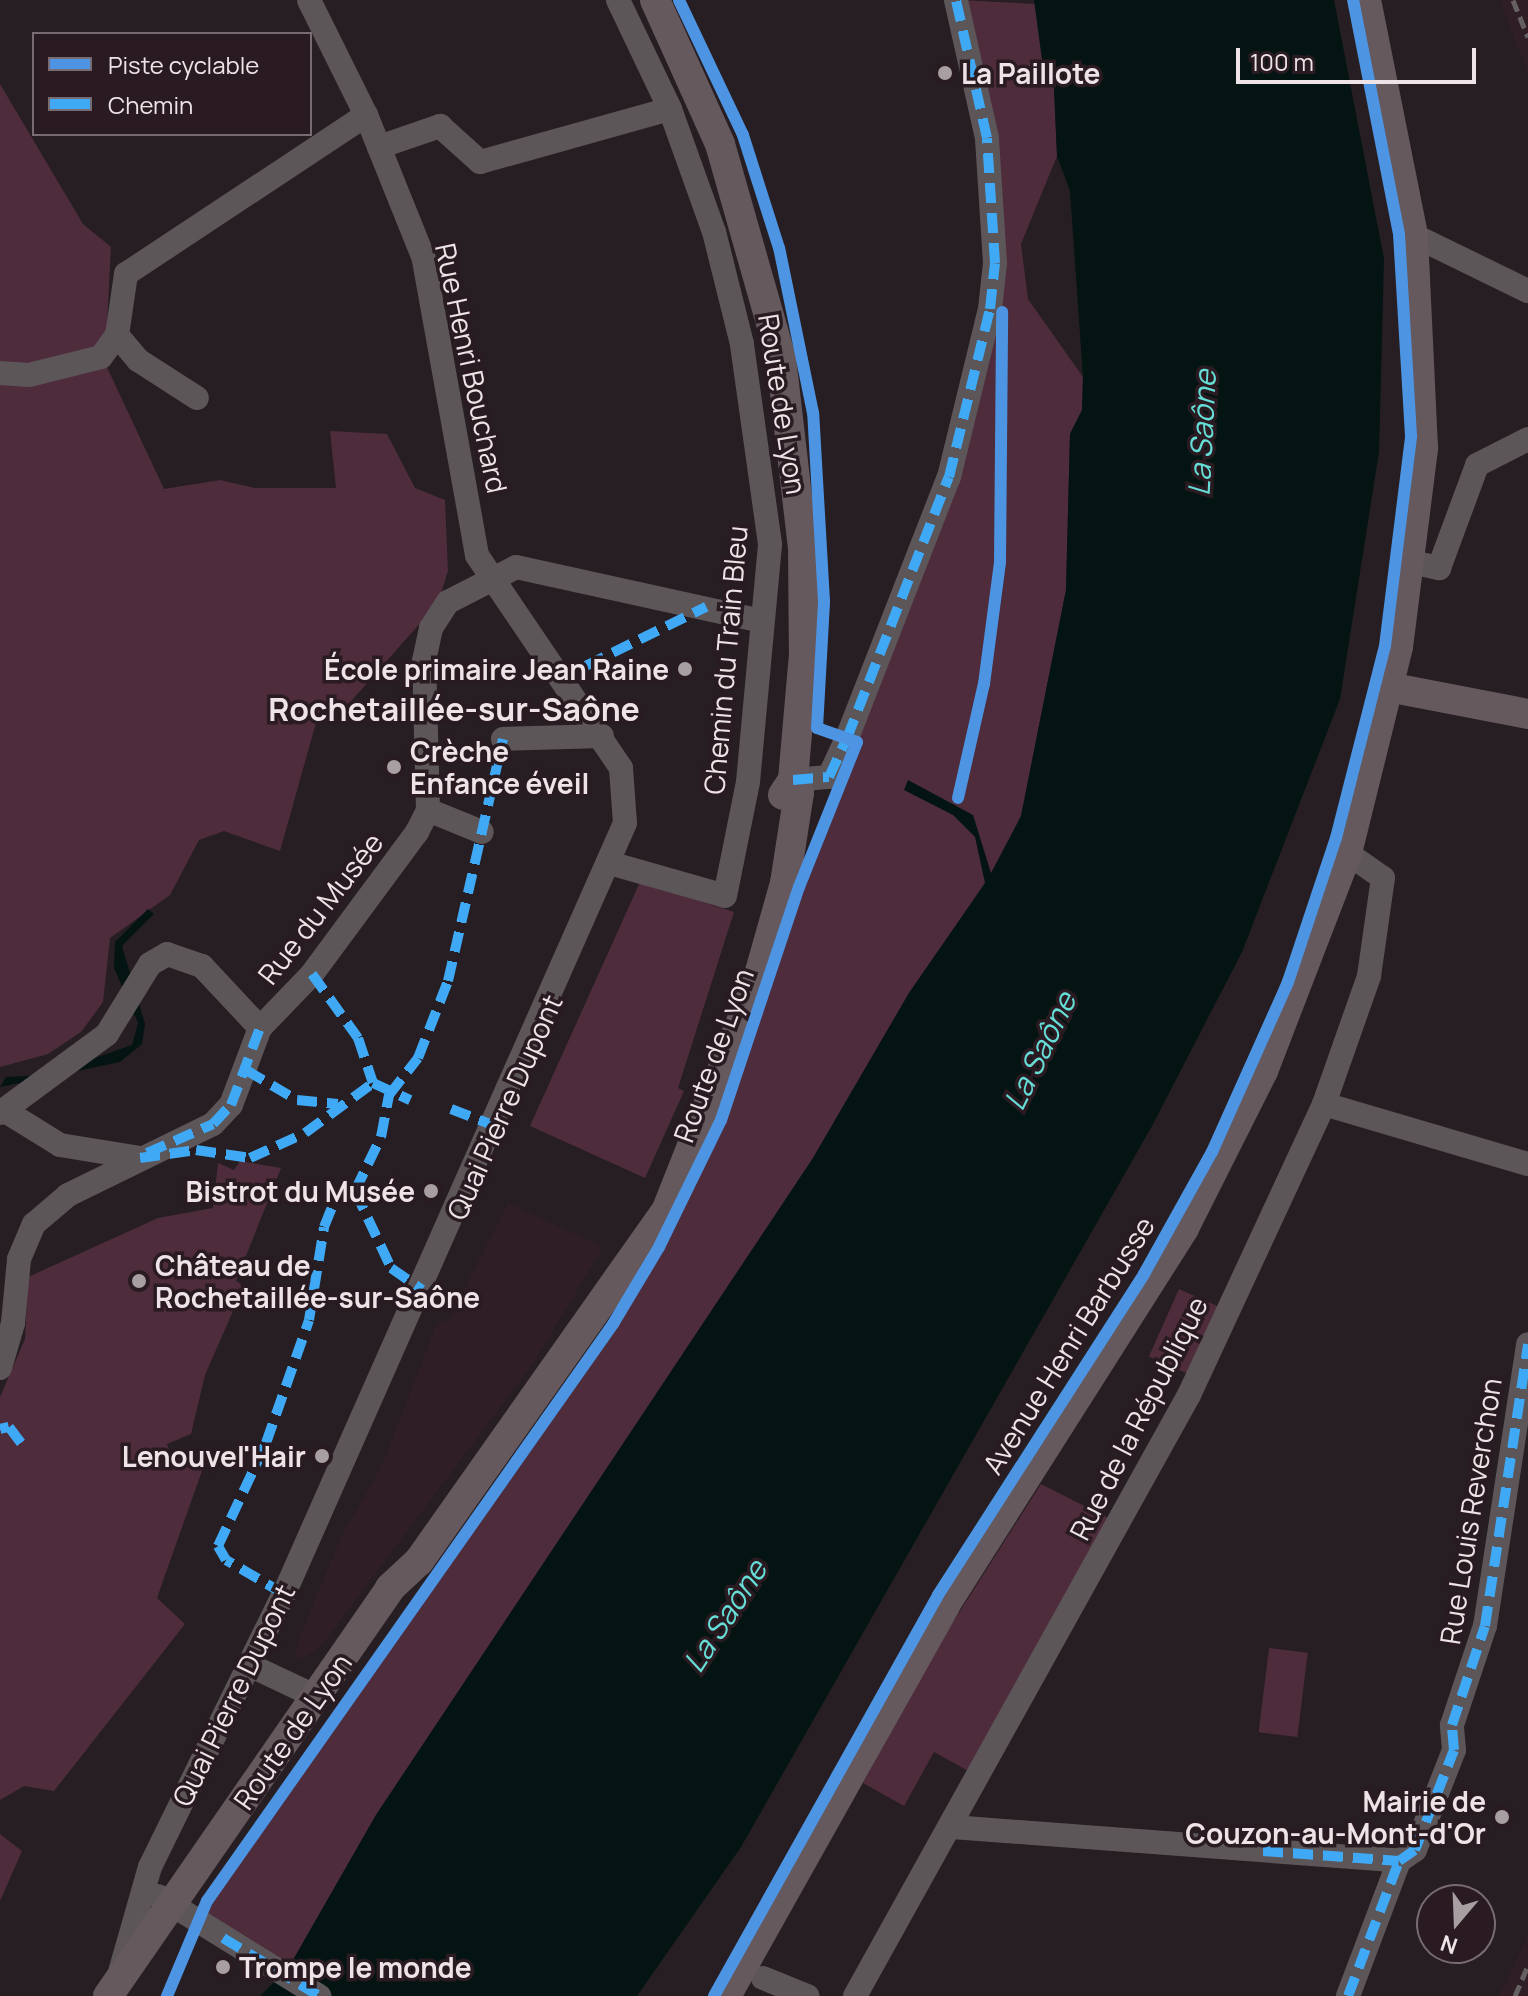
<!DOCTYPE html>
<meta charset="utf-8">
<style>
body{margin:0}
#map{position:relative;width:1528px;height:1996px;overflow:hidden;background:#261e22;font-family:Manrope,sans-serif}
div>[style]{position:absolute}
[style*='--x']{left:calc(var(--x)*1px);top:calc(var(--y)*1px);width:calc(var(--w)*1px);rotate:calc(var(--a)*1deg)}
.built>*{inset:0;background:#301e26}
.green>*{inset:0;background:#4e2c3c;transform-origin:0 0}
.water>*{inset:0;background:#031413}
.minor>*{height:24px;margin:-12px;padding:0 12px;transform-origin:12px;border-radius:12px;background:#5c5659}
.major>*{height:30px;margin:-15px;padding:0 15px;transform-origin:15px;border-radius:15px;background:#65595e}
.rail>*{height:5px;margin-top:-2.5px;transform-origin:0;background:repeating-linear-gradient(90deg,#645f61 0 12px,transparent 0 18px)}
.quiet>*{height:10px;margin-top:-5px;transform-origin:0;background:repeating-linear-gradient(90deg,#3fa9f5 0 20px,transparent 0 30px)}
.cycleway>*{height:12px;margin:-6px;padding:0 6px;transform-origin:6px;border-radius:6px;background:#4d94e3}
.dots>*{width:22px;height:22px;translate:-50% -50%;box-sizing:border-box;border:4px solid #291b21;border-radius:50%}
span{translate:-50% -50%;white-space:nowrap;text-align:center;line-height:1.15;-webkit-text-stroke:7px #291b21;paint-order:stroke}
.poi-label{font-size:28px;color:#eee4e8;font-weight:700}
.left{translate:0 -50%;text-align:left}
.right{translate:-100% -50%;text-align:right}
.street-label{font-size:28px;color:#eee4e8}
.water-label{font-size:30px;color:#66ded7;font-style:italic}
.quarter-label{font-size:32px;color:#eee4e8;font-weight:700}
.legend{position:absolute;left:32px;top:32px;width:280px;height:104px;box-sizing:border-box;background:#291b21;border:2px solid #786b71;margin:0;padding:10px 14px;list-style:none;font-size:24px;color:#eee4e8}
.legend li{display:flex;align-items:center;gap:16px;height:40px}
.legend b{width:40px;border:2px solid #786b71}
.north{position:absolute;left:1416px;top:1884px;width:80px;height:80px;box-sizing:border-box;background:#291b21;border:2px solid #786b71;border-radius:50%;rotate:199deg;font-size:22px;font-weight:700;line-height:32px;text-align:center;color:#eee4e8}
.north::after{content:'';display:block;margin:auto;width:28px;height:36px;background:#a89fa3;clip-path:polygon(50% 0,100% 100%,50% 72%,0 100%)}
.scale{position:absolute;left:1236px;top:48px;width:240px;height:36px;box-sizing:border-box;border:4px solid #eee4e8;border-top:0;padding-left:10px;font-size:24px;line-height:28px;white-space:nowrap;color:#eee4e8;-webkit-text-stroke:6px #291b21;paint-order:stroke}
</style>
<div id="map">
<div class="built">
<i style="clip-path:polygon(1500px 0,1528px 0,1528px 72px,1517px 45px)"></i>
<i style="clip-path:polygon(508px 1203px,603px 1247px,533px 1364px,321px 1646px,301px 1660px,295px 1655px,300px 1636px,341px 1537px,380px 1469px,438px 1321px,448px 1321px)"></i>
<i style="clip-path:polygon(1528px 1936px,1528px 1996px,1499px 1996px)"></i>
</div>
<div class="green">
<i style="clip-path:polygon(960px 0,1036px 4px,1043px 67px,1054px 88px,1057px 156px,1021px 244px,1028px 299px,1083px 377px,1082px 410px,1070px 434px,1066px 590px,1021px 816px,1002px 859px,909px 993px,813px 1158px,376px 1815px,289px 1967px,205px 1919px,207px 1906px,663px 1251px,724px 1121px,803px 888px,857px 756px,847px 753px,996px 302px)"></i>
<i style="clip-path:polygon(0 84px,83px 224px,111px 247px,105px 363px,164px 489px,220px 480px,255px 488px,336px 488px,330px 431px,387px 434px,415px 488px,445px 500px,448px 571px,438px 603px,345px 708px,319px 712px,280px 851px,224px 831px,199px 840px,170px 895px,110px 938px,103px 1002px,81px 1032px,48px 1054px,0 1067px)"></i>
<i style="clip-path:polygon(640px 882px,734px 912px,678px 1088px,684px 1091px,645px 1178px,530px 1126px)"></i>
<i style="clip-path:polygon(240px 1161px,281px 1168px,236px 1281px,244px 1286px,205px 1375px,191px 1434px,167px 1444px,170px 1454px,203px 1468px,157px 1598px,185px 1624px,54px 1791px,24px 1786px,0 1800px,0 1397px,25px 1339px,28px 1277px,158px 1218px,213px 1208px,218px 1163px,234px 1170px)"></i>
<i style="left:1179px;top:1289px;width:43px;height:74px;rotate:24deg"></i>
<i style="clip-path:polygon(1041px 1484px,1108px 1518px,970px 1772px,934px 1752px,904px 1806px,863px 1783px,939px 1644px)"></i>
<i style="left:1269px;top:1648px;width:39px;height:85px;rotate:7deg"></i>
<i style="clip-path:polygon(0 1834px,22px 1851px,0 1901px)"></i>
</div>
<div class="water">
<i style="clip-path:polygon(1034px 0,1334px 0,1384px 259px,1379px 452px,1340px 699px,1242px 952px,1152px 1126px,741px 1847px,637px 1996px,260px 1996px,289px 1967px,376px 1815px,813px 1158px,909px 993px,985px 883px,975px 837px,953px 815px,904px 790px,908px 780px,973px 815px,991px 873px,1021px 816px,1066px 590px,1070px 434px,1082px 410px,1083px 377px,1070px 191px,1057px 156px,1054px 88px,1043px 67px)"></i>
<i style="clip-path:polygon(148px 909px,154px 914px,122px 946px,145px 1024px,142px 1044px,120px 1062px,0 1087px,6px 1077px,47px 1075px,132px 1045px,138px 1023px,114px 968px,115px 942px)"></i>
</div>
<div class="minor">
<i style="--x:379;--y:147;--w:65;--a:-19"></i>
<i style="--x:440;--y:126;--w:54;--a:42"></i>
<i style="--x:480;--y:162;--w:197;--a:-15.6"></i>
<i style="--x:1413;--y:235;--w:128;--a:26"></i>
<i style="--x:117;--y:335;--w:33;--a:50"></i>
<i style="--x:138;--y:360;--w:70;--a:32.8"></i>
<i style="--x:0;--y:373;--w:29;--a:4"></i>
<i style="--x:29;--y:375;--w:74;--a:-14"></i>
<i style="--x:101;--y:357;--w:27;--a:-54"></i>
<i style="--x:117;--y:335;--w:62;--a:-81.6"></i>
<i style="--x:126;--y:274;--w:288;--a:-33.5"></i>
<i style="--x:1412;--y:562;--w:28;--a:13"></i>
<i style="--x:1439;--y:568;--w:110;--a:-69.7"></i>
<i style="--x:1477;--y:465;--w:57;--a:-27"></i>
<i style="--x:503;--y:739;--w:99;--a:-1.7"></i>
<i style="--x:793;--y:780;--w:36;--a:-5"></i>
<i style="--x:829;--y:777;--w:43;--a:-65.2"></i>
<i style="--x:847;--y:738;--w:280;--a:-68.7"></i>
<i style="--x:949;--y:477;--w:173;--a:-76.3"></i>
<i style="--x:990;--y:309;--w:46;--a:-83.8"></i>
<i style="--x:995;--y:263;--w:125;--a:-93.7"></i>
<i style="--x:987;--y:138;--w:141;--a:-102.7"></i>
<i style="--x:428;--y:810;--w:58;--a:22.2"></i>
<i style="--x:613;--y:864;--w:116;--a:15.9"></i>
<i style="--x:725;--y:896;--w:116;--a:-78.6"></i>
<i style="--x:748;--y:782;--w:239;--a:-84.7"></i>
<i style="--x:770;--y:544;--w:202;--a:-98"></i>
<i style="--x:742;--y:344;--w:115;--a:-104"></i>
<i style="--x:714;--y:232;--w:131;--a:-109.7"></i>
<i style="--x:670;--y:109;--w:121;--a:-115.5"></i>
<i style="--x:1324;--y:1104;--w:213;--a:16.4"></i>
<i style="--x:5;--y:1111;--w:65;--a:31.7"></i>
<i style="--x:60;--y:1145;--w:80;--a:9.3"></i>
<i style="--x:0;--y:1113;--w:133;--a:-36.4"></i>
<i style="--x:107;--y:1034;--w:82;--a:-58.4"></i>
<i style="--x:150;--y:964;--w:20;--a:-30"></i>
<i style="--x:167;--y:954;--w:37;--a:19"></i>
<i style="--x:202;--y:966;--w:85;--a:46.9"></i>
<i style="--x:0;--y:1368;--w:47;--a:-73.9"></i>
<i style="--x:13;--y:1323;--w:64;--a:-84.6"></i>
<i style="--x:19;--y:1259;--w:38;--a:-67"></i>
<i style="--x:34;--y:1224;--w:45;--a:-40.5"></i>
<i style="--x:68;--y:1195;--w:161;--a:-26.1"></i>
<i style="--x:213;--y:1124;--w:26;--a:-47"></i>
<i style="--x:231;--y:1105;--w:82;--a:-69.4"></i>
<i style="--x:260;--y:1028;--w:75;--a:-46.1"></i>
<i style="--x:312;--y:974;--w:177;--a:-53.5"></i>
<i style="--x:417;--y:832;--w:25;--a:-63"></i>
<i style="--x:428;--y:810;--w:149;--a:-91.5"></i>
<i style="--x:424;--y:661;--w:34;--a:-78"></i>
<i style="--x:431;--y:628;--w:31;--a:-57"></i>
<i style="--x:448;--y:602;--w:76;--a:-27.2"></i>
<i style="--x:516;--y:567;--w:252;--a:12.4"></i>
<i style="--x:249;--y:1665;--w:73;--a:25.2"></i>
<i style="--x:952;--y:1827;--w:448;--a:4.3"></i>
<i style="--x:1399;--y:1861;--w:19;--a:-35"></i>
<i style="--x:1415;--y:1850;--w:107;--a:-68.7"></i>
<i style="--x:1454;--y:1750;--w:25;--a:-95"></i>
<i style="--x:1452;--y:1725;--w:104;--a:-71.6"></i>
<i style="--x:1485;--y:1626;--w:285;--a:-81.3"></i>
<i style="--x:158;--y:1896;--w:190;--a:31.8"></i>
<i style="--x:120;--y:1972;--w:109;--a:-74.1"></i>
<i style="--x:150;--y:1867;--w:304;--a:-63.9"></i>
<i style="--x:284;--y:1594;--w:843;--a:-66.14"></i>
<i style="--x:625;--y:823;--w:55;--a:-94.2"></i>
<i style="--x:621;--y:768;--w:257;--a:-124.1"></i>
<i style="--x:477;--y:555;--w:301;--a:-100.2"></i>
<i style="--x:424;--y:259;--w:155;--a:-111.9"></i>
<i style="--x:366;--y:115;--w:128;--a:-116.4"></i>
<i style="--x:763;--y:1978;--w:48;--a:22.2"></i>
<i style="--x:855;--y:1996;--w:688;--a:-60.94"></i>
<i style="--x:1189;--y:1395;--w:321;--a:-65.1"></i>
<i style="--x:1324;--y:1104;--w:136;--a:-70.6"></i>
<i style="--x:1369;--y:976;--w:99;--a:-81.9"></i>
<i style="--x:1383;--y:878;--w:44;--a:-145.2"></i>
<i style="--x:1348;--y:1996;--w:144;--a:-69.3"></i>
</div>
<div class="major">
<i style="--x:655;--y:0;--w:158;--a:65.7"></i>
<i style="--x:720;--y:144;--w:223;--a:74.1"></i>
<i style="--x:781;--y:358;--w:192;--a:83.4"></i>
<i style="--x:803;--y:549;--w:105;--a:89.5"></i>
<i style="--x:804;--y:654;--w:126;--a:95"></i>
<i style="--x:793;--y:780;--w:18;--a:124"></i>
<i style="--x:1388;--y:687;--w:143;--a:10.9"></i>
<i style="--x:108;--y:1996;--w:496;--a:-55.3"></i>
<i style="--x:390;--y:1588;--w:40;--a:-43"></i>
<i style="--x:419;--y:1561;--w:431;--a:-54.8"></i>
<i style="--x:667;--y:1209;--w:244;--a:-68.4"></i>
<i style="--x:757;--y:982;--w:103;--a:-74.2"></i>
<i style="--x:785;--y:883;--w:91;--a:-81.2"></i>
<i style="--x:799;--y:793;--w:14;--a:-115"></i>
<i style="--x:726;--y:1996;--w:448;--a:-60.7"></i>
<i style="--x:945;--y:1605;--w:446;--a:-57.6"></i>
<i style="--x:1184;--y:1228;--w:176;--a:-63.3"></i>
<i style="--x:1263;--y:1071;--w:234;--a:-68.9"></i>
<i style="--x:1347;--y:853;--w:212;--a:-76.1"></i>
<i style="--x:1398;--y:647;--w:201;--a:-82.8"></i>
<i style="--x:1423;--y:448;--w:213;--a:-92.7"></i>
<i style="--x:1413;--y:235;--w:240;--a:-101.3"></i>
</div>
<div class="rail">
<i style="--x:1513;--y:0;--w:40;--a:68"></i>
<i style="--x:1515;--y:1996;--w:34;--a:-67"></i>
</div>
<div class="quiet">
<i style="--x:559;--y:679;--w:164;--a:-26.1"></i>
<i style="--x:793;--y:780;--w:36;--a:-5"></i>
<i style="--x:829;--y:777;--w:43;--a:-65.2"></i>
<i style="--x:847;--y:738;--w:280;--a:-68.7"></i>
<i style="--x:949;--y:477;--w:173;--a:-76.3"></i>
<i style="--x:990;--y:309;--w:46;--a:-83.8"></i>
<i style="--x:995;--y:263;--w:125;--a:-93.7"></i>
<i style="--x:987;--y:138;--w:141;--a:-102.7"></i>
<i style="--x:312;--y:974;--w:79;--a:54.3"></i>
<i style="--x:358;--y:1038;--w:47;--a:71.6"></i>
<i style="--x:373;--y:1083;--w:41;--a:24.7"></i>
<i style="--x:246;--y:1070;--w:59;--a:30.5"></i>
<i style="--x:297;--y:1100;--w:41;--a:5.6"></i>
<i style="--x:389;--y:1095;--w:47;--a:-51.9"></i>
<i style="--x:418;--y:1058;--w:83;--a:-68.7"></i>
<i style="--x:448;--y:981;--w:248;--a:-77.2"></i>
<i style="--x:451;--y:1109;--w:47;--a:21.1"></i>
<i style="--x:147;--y:1153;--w:72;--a:-23.7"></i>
<i style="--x:213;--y:1124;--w:26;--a:-47"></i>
<i style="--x:231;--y:1105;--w:82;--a:-69.4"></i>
<i style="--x:140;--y:1158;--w:57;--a:-8.1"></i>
<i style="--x:196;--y:1150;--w:55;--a:8.4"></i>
<i style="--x:250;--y:1158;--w:60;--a:-24.4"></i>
<i style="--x:305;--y:1133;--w:84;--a:-36.3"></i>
<i style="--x:355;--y:1191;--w:85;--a:64.9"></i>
<i style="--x:391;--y:1268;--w:38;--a:35"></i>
<i style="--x:355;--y:1191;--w:60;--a:-64.3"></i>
<i style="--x:381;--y:1137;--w:43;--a:-79.2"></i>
<i style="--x:0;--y:1429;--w:9;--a:-13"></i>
<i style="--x:9;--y:1427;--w:20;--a:53"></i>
<i style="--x:284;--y:1594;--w:67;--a:-149.6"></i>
<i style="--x:226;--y:1560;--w:16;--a:-120"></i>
<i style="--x:218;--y:1546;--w:114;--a:-65"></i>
<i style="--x:266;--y:1443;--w:130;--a:-70.7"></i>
<i style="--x:309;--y:1320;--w:94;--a:-80.8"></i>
<i style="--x:324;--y:1227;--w:31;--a:-68"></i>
<i style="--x:336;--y:1198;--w:20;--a:-20"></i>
<i style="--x:1263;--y:1851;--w:136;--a:4.2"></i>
<i style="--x:1399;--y:1861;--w:19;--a:-35"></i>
<i style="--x:1415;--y:1850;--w:107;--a:-68.7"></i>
<i style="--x:1454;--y:1750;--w:25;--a:-95"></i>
<i style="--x:1452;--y:1725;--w:104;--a:-71.6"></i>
<i style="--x:1485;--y:1626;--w:285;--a:-81.3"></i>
<i style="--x:223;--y:1938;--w:112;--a:31.1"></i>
<i style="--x:1348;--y:1996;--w:144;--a:-69.3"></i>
</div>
<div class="cycleway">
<i style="--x:958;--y:798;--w:117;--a:-77.2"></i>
<i style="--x:984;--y:684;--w:123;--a:-82.5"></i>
<i style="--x:1000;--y:562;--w:250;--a:-89.5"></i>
<i style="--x:167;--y:1996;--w:103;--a:-67.2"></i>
<i style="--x:207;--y:1901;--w:706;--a:-54.87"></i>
<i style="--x:613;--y:1324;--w:90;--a:-59.1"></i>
<i style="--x:659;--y:1247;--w:141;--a:-64"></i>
<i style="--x:721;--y:1120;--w:246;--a:-71.5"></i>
<i style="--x:799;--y:887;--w:156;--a:-68.2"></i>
<i style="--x:857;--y:742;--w:42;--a:-160.7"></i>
<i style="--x:817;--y:728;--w:127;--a:-86.8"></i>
<i style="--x:824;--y:601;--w:188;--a:-93.3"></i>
<i style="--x:813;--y:413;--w:168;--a:-101.6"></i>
<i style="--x:779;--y:248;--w:119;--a:-107.7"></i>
<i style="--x:743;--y:135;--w:149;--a:-115.4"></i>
<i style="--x:714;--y:1996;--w:459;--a:-60.8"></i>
<i style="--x:938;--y:1595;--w:381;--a:-57.3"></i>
<i style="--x:1144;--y:1274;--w:140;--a:-60.9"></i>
<i style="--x:1212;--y:1152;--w:186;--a:-65.9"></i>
<i style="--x:1288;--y:982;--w:152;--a:-71.6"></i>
<i style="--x:1336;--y:838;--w:198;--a:-75.7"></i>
<i style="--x:1385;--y:646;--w:212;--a:-82.9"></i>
<i style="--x:1411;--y:436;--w:202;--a:-93.4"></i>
<i style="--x:1399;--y:234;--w:238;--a:-101.1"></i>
</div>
<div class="dots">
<i style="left:945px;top:73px;background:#a89fa3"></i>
<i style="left:685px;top:669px;background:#a89fa3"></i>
<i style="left:394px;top:767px;background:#a89fa3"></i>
<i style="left:431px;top:1191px;background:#a89fa3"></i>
<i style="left:139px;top:1281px;background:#a89fa3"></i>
<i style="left:322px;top:1456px;background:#a89fa3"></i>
<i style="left:1502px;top:1817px;background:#a89fa3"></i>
<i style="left:223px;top:1967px;background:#a89fa3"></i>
</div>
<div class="poi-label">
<span class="left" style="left:961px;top:73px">La Paillote</span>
<span class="right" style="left:669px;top:669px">École primaire Jean Raine</span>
<span class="left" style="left:410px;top:767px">Crèche<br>Enfance éveil</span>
<span class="right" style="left:415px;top:1191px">Bistrot du Musée</span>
<span class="left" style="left:155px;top:1281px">Château de<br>Rochetaillée-sur-Saône</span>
<span class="right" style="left:306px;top:1456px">Lenouvel'Hair</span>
<span class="right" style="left:1486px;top:1817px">Mairie de<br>Couzon-au-Mont-d'Or</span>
<span class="left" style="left:239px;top:1967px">Trompe le monde</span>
</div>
<div class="street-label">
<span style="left:472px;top:368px;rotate:78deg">Rue Henri Bouchard</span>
<span style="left:783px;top:404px;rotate:81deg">Route de Lyon</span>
<span style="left:725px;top:660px;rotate:-85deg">Chemin du Train Bleu</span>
<span style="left:320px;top:908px;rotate:-52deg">Rue du Musée</span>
<span style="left:713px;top:1055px;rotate:-70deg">Route de Lyon</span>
<span style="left:504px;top:1107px;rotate:-66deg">Quai Pierre Dupont</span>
<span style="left:1068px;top:1345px;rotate:-58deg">Avenue Henri Barbusse</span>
<span style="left:1138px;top:1418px;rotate:-63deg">Rue de la République</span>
<span style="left:1470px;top:1511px;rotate:-81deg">Rue Louis Reverchon</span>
<span style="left:233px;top:1695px;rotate:-64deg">Quai Pierre Dupont</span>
<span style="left:292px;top:1731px;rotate:-55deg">Route de Lyon</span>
</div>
<div class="water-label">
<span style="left:1202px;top:433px;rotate:-87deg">La Saône</span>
<span style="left:1040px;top:1051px;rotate:-64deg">La Saône</span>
<span style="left:725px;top:1616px;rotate:-57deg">La Saône</span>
</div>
<div class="quarter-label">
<span style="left:454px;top:709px">Rochetaillée-sur-Saône</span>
</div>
<ul class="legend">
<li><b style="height:10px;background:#4d94e3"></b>Piste cyclable</li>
<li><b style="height:10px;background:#3fa9f5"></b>Chemin</li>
</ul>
<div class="north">N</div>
<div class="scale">100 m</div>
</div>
